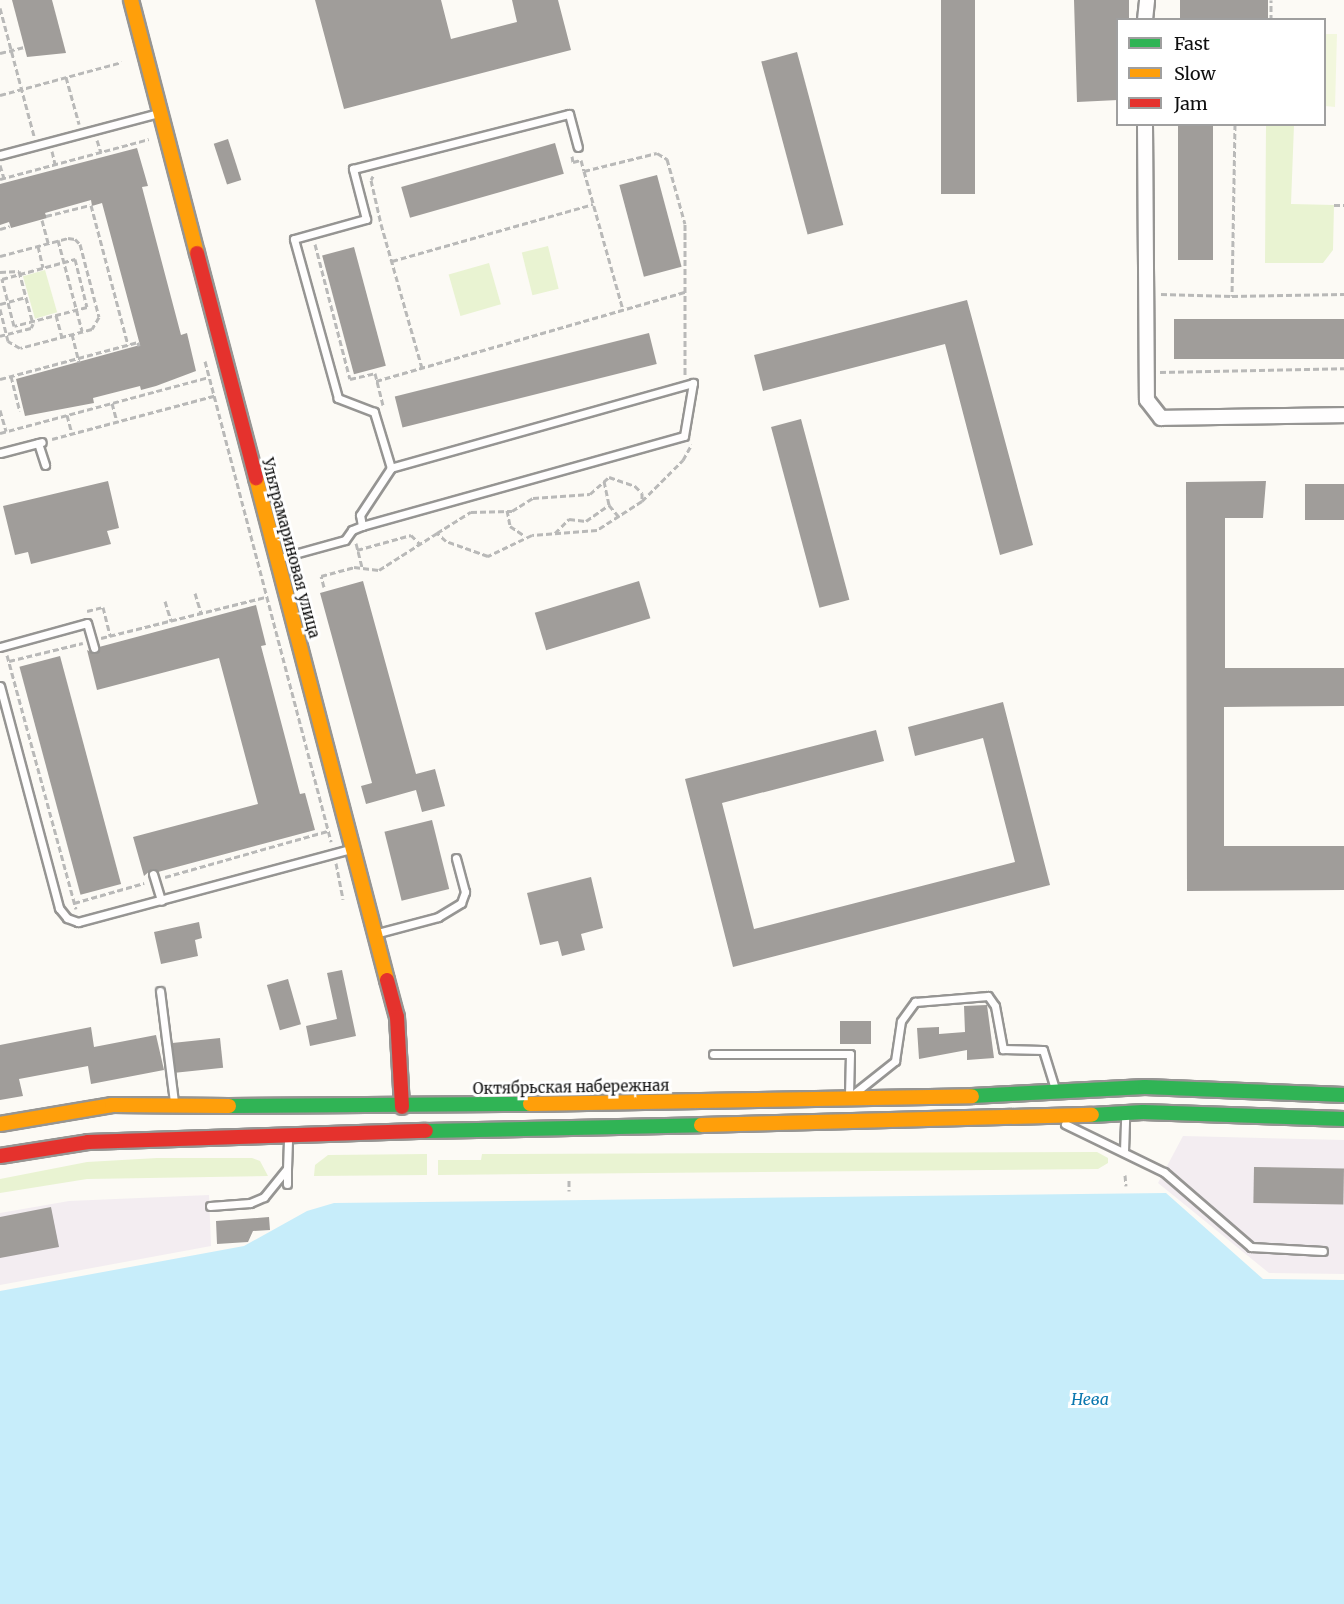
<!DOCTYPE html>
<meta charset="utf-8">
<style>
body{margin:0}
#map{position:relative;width:1344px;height:1604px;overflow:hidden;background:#fcfaf5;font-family:Merriweather,serif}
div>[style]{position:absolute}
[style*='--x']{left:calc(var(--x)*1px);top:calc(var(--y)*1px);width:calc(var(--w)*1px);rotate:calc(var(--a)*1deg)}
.industrial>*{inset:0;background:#f3edf1}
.green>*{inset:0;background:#e9f3d2;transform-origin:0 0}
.pitch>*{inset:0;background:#f2f7dd}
.water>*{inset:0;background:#c7edfa}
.building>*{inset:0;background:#a09d9a;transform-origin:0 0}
.path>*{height:3px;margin-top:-1.5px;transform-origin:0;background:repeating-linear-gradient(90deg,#b9b9b8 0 6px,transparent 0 9px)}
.roads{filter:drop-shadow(2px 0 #969593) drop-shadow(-2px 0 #969593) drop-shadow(0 2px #969593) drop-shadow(0 -2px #969593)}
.lane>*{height:7px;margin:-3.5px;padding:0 3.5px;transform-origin:3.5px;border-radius:3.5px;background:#fffefe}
.street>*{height:14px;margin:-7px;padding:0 7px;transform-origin:7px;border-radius:7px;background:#fffefe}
.fast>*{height:14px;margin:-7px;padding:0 7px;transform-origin:7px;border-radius:7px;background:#30b455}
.slow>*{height:14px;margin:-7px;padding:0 7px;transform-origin:7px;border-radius:7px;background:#ff9f0a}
.jam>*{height:14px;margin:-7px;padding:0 7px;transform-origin:7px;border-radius:7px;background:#e5322d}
span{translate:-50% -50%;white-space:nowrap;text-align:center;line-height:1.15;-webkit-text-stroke:6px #fff;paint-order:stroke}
.street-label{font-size:15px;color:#0f0f0f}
.water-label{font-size:16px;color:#0b78af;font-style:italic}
.legend{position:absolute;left:1116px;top:18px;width:210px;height:108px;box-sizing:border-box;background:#fff;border:2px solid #9f9f9f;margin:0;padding:8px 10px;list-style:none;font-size:18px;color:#0f0f0f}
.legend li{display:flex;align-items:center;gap:12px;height:30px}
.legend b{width:30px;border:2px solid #9f9f9f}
</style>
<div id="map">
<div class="industrial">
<i style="clip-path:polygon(1183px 1136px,1344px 1140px,1344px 1274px,1269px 1273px,1158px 1183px)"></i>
<i style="clip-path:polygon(209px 1195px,211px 1246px,0 1285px,0 1213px,69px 1201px)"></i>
</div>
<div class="green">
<i style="clip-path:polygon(1266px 125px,1294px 125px,1291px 204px,1334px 205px,1333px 250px,1323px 263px,1265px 263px)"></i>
<i style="left:548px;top:246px;width:44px;height:27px;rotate:76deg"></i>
<i style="left:489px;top:263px;width:43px;height:42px;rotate:74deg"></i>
<i style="left:45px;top:270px;width:44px;height:23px;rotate:74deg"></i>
<i style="clip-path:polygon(1097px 1152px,1108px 1158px,1108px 1163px,1098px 1169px,438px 1175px,438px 1160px,481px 1160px,482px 1154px)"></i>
<i style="clip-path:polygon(427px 1154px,427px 1175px,314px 1176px,315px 1165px,328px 1155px)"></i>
<i style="clip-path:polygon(157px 1158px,252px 1158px,260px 1161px,268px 1176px,87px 1179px,0 1193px,0 1179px,87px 1162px)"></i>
</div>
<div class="pitch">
<i style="clip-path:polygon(1325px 34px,1337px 34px,1335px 107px,1325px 106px)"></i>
</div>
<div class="water">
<i style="clip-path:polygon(1166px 1193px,1263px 1279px,1344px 1280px,1344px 1604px,0 1604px,0 1291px,244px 1246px,307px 1211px,334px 1203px)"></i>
</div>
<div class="building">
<i style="clip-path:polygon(12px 0,52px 0,66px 53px,27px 57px)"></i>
<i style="clip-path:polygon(315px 0,441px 0,451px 39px,517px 22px,512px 0,558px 0,571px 50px,344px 109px)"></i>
<i style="left:941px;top:0;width:34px;height:194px"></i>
<i style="clip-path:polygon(1074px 0,1129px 0,1129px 20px,1118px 20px,1118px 100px,1077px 102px)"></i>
<i style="left:1180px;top:0;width:88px;height:20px"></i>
<i style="left:797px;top:52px;width:179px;height:37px;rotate:75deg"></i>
<i style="left:1178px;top:124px;width:35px;height:136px"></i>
<i style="left:228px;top:139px;width:43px;height:15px;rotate:72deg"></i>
<i style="left:555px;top:143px;width:32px;height:160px;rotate:74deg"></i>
<i style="clip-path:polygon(137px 148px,148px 186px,142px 187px,181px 335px,187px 333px,196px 371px,156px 386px,141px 390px,140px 386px,93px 398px,94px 403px,25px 416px,16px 379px,140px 345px,102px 203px,92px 206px,91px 200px,45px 213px,47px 218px,11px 228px,9px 222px,0 225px,0 184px)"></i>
<i style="left:657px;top:175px;width:95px;height:39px;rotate:75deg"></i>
<i style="left:354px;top:247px;width:123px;height:33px;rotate:75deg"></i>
<i style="clip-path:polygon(967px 300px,1033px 545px,1000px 555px,945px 344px,763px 391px,754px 355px)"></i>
<i style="left:1344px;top:319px;width:40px;height:170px;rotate:90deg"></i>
<i style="left:649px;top:333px;width:32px;height:262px;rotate:76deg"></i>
<i style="left:801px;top:419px;width:187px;height:31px;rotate:75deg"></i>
<i style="clip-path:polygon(108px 481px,119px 528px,107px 531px,111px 544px,31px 564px,28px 552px,15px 555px,3px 506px)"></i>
<i style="clip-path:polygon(1266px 481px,1263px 518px,1225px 518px,1225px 668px,1344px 668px,1344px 706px,1224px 707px,1224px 846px,1344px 846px,1344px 890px,1187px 891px,1186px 482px)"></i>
<i style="left:1305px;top:484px;width:39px;height:36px"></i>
<i style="clip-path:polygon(363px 581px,416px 774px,435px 769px,445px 806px,422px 812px,416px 790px,366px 804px,361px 786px,372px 783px,320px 593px)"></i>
<i style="left:639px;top:581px;width:39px;height:109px;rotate:73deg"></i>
<i style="clip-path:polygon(256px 605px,266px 645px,261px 646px,300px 794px,305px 793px,315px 830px,158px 872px,152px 869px,144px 876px,133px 837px,258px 804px,219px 658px,97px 690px,87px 650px,95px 654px,99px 647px)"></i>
<i style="left:60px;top:656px;width:236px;height:42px;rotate:75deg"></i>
<i style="clip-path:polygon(1003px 702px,1050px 885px,733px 967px,685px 779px,876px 730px,884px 761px,722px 803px,754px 929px,1015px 862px,983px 738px,915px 756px,908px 727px)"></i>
<i style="left:432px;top:820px;width:71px;height:49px;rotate:76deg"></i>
<i style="clip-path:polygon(591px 877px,603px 928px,581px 934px,585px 950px,562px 956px,558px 941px,540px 945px,527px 893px)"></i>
<i style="clip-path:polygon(199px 922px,202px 938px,195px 940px,198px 956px,161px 964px,154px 932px)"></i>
<i style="clip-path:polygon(342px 970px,356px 1036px,310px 1046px,306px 1026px,337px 1019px,327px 973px)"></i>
<i style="left:288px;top:979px;width:47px;height:22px;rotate:74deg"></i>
<i style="clip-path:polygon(987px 1005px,994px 1058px,967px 1060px,967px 1050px,919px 1059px,917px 1028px,939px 1027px,939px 1034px,965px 1032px,964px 1006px)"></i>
<i style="left:871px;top:1021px;width:23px;height:31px;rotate:90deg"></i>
<i style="clip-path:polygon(91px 1027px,94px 1047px,156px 1035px,164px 1070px,91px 1084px,88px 1066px,19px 1079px,23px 1096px,0 1100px,0 1045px)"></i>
<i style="left:220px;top:1038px;width:30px;height:48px;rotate:84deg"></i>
<i style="left:1254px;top:1167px;width:90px;height:36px;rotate:1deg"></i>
<i style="clip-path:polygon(51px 1207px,59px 1247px,0 1258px,0 1217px)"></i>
<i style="clip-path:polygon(269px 1217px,270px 1230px,253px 1231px,248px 1242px,217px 1244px,216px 1221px)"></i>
</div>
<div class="path">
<i style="--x:0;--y:8;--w:132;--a:75.1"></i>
<i style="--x:1271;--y:20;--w:20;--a:-90"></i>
<i style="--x:0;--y:53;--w:25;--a:-14"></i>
<i style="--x:66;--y:77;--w:49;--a:74.5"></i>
<i style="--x:0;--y:95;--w:126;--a:-15.1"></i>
<i style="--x:1235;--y:124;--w:172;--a:91"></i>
<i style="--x:1232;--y:296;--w:112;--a:-1"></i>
<i style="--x:97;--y:140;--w:13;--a:72"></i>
<i style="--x:52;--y:151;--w:13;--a:77"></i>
<i style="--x:572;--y:156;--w:6;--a:81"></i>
<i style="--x:573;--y:162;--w:8;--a:-14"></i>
<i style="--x:581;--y:160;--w:11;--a:75"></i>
<i style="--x:584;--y:171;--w:75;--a:-13.9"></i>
<i style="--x:657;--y:153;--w:12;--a:31"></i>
<i style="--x:667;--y:159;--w:67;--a:74.5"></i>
<i style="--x:685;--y:224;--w:151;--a:90"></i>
<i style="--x:0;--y:165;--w:14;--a:73"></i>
<i style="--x:584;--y:171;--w:144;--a:74.3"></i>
<i style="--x:373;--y:176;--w:4;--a:117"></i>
<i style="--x:371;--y:180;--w:45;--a:77.2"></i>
<i style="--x:381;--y:224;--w:150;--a:74.1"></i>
<i style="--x:0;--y:179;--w:154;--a:-15"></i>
<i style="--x:91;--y:205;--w:145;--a:75.2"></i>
<i style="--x:1334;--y:205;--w:10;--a:0"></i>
<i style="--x:46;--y:216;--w:45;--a:-14"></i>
<i style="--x:42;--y:220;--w:24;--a:75"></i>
<i style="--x:0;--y:229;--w:10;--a:-17"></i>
<i style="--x:58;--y:240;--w:94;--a:75.2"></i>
<i style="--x:315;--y:244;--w:139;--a:75.5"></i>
<i style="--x:350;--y:379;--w:26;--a:-13"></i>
<i style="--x:375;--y:373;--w:33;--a:76"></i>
<i style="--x:38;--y:246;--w:22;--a:77"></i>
<i style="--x:0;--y:256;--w:70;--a:-14.8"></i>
<i style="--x:68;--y:238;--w:7;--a:8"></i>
<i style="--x:75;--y:239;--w:7;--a:45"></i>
<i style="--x:80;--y:244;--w:75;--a:75.4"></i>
<i style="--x:99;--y:317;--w:14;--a:120"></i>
<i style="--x:92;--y:329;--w:74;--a:165.2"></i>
<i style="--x:20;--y:348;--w:14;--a:-150"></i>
<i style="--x:8;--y:341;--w:33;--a:-104"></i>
<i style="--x:75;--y:259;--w:49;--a:76"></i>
<i style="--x:87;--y:307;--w:75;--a:165.4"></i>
<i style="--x:14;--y:326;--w:49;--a:-104.3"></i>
<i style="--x:2;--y:279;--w:76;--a:-15.3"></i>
<i style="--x:392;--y:261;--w:209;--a:-15.8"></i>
<i style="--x:0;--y:272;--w:19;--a:-3"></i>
<i style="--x:19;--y:271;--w:55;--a:75.2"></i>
<i style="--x:33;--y:324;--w:4;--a:117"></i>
<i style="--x:31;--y:328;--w:32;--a:166"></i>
<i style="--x:1161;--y:294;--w:71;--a:1.6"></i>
<i style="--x:0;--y:304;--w:27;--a:-15"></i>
<i style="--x:56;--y:315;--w:23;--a:75"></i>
<i style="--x:72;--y:334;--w:29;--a:76"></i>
<i style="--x:205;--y:361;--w:497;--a:75.3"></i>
<i style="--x:1160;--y:372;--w:184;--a:-1.2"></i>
<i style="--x:11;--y:376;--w:36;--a:76"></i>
<i style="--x:0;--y:379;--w:143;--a:-15"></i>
<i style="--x:138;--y:342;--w:4;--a:76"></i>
<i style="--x:376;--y:381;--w:322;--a:-16.1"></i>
<i style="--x:112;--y:403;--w:20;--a:75"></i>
<i style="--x:0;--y:410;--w:22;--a:74"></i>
<i style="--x:67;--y:415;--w:20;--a:75"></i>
<i style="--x:0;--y:433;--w:216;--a:-15"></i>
<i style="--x:52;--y:439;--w:168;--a:-14.9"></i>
<i style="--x:604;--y:481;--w:25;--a:78"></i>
<i style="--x:609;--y:505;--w:16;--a:50"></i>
<i style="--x:642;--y:501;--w:58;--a:-45"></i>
<i style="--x:683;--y:460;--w:18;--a:-61"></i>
<i style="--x:507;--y:510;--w:16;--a:79"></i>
<i style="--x:510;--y:526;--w:18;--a:34"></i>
<i style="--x:555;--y:533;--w:20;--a:-45"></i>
<i style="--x:569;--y:519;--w:17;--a:7"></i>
<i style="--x:586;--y:521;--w:28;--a:-35"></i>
<i style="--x:356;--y:543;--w:25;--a:76"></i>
<i style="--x:357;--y:550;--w:56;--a:-15.5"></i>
<i style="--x:411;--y:535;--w:13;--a:45"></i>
<i style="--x:324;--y:587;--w:11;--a:-105"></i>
<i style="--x:321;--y:576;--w:34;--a:-15"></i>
<i style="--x:354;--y:567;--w:25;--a:7"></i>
<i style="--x:379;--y:570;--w:69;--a:-32.5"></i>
<i style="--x:437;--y:533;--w:40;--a:-32"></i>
<i style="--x:471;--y:512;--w:41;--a:-1.4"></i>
<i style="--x:512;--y:511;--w:25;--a:-32"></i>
<i style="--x:533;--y:498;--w:57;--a:-4"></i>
<i style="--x:590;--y:494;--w:25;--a:-42"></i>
<i style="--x:609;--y:477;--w:28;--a:19"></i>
<i style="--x:635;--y:486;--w:10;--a:45"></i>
<i style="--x:642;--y:493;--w:8;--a:90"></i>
<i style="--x:642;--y:501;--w:54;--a:147.2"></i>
<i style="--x:597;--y:530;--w:65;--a:175.6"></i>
<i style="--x:532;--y:535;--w:49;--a:154.5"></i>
<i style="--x:488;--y:556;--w:45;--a:-160.3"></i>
<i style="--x:446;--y:541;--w:12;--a:-138"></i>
<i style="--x:195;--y:593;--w:21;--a:73"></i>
<i style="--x:165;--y:601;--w:21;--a:73"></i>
<i style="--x:87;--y:611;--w:16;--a:-14"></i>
<i style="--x:103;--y:607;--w:30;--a:76"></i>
<i style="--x:101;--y:638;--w:170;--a:-14"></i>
<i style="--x:7;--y:655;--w:263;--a:74.8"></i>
<i style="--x:9;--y:661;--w:76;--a:-13.7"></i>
<i style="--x:336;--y:863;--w:37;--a:79"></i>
<i style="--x:165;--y:877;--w:169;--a:-15.8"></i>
<i style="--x:74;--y:903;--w:73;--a:-15.9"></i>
<i style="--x:1125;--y:1175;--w:11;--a:85"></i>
<i style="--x:569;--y:1180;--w:11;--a:90"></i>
</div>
<div class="roads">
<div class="lane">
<i style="--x:0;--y:155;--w:164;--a:-14.8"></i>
<i style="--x:38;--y:443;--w:23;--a:72"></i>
<i style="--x:0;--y:453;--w:43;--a:-14.7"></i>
<i style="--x:362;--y:526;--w:11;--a:-100"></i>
<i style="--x:360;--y:515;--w:56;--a:-56.6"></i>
<i style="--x:391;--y:468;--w:59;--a:-106.9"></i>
<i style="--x:374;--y:412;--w:39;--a:-159"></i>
<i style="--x:338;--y:398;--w:165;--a:-105.5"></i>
<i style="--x:294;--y:239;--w:75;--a:-15.5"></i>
<i style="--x:366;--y:219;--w:52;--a:-104.6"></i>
<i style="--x:353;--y:169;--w:223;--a:-14.3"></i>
<i style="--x:569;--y:114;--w:34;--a:75"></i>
<i style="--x:280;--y:558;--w:67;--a:-15.5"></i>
<i style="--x:345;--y:540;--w:12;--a:-55"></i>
<i style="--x:352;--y:530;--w:11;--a:-22"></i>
<i style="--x:362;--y:526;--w:334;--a:-15.6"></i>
<i style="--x:684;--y:436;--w:54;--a:-80.4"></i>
<i style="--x:693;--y:383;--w:314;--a:164.3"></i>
<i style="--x:0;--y:647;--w:90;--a:-15.4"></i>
<i style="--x:87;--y:623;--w:26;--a:74"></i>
<i style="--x:0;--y:686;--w:230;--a:75.1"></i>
<i style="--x:59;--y:908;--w:13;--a:51"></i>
<i style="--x:67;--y:918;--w:12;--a:20"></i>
<i style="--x:78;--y:922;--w:283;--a:-15"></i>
<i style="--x:153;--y:874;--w:28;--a:73"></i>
<i style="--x:378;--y:933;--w:62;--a:-14.9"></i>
<i style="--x:438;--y:917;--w:27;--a:-31"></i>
<i style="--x:461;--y:903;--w:12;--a:-70"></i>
<i style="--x:465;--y:892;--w:35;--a:-105"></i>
<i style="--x:160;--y:991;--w:112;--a:82.8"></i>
<i style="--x:713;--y:1054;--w:137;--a:0"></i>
<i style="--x:850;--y:1054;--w:41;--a:91.4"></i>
<i style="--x:856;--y:1092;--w:50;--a:-38.5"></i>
<i style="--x:895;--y:1061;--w:40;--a:-81.5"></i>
<i style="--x:901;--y:1021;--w:24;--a:-54"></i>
<i style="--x:915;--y:1002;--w:73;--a:-4.7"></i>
<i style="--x:988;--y:996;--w:12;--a:55"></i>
<i style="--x:995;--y:1006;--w:44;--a:79.5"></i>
<i style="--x:1003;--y:1049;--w:40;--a:1.4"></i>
<i style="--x:1043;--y:1050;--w:44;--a:72.8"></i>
<i style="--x:1065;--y:1124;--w:110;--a:25.9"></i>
<i style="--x:1164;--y:1172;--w:115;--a:40.8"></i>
<i style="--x:1251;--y:1247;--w:72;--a:3.2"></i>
<i style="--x:1124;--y:1151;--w:34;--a:-88"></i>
<i style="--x:287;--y:1184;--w:15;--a:-90"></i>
<i style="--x:210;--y:1206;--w:40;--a:-4.3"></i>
<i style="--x:250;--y:1203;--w:15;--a:-23"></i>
<i style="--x:264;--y:1197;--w:36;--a:-51"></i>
<i style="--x:287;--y:1169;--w:34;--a:-88"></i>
</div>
<div class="street">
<i style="--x:1145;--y:20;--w:20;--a:-84"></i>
<i style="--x:1145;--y:124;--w:276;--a:89.6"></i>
<i style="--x:1147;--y:400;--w:23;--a:52"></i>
<i style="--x:1161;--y:418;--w:183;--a:-0.9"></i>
</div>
<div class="fast">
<i style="--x:972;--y:1096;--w:173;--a:-3"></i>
<i style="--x:1145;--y:1087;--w:199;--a:2.3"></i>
<i style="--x:229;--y:1106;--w:301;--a:-0.4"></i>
<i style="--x:1092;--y:1115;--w:51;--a:-3.4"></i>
<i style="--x:1143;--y:1112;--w:201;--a:2"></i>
<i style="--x:426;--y:1131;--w:275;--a:-1.2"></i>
</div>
<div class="slow">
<i style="--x:131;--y:0;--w:261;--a:75.4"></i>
<i style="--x:256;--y:478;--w:519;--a:75.37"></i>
<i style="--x:530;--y:1104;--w:442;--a:-1"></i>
<i style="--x:0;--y:1124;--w:114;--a:-9.6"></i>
<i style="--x:112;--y:1105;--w:117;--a:0.5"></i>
<i style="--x:701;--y:1125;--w:391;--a:-1.5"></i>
</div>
<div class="jam">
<i style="--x:197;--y:253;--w:233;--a:75.3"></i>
<i style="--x:387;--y:980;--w:38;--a:75"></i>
<i style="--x:397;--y:1017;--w:90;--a:86.8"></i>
<i style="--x:0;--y:1156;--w:89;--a:-9"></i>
<i style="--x:88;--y:1142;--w:338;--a:-1.9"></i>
</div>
</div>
<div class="street-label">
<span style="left:291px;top:548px;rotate:75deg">Ультрамариновая улица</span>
<span style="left:571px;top:1087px;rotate:-1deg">Октябрьская набережная</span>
</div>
<div class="water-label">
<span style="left:1090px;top:1399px">Нева</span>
</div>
<ul class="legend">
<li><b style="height:8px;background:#30b455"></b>Fast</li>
<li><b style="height:8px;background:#ff9f0a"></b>Slow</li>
<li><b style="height:8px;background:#e5322d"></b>Jam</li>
</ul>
</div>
